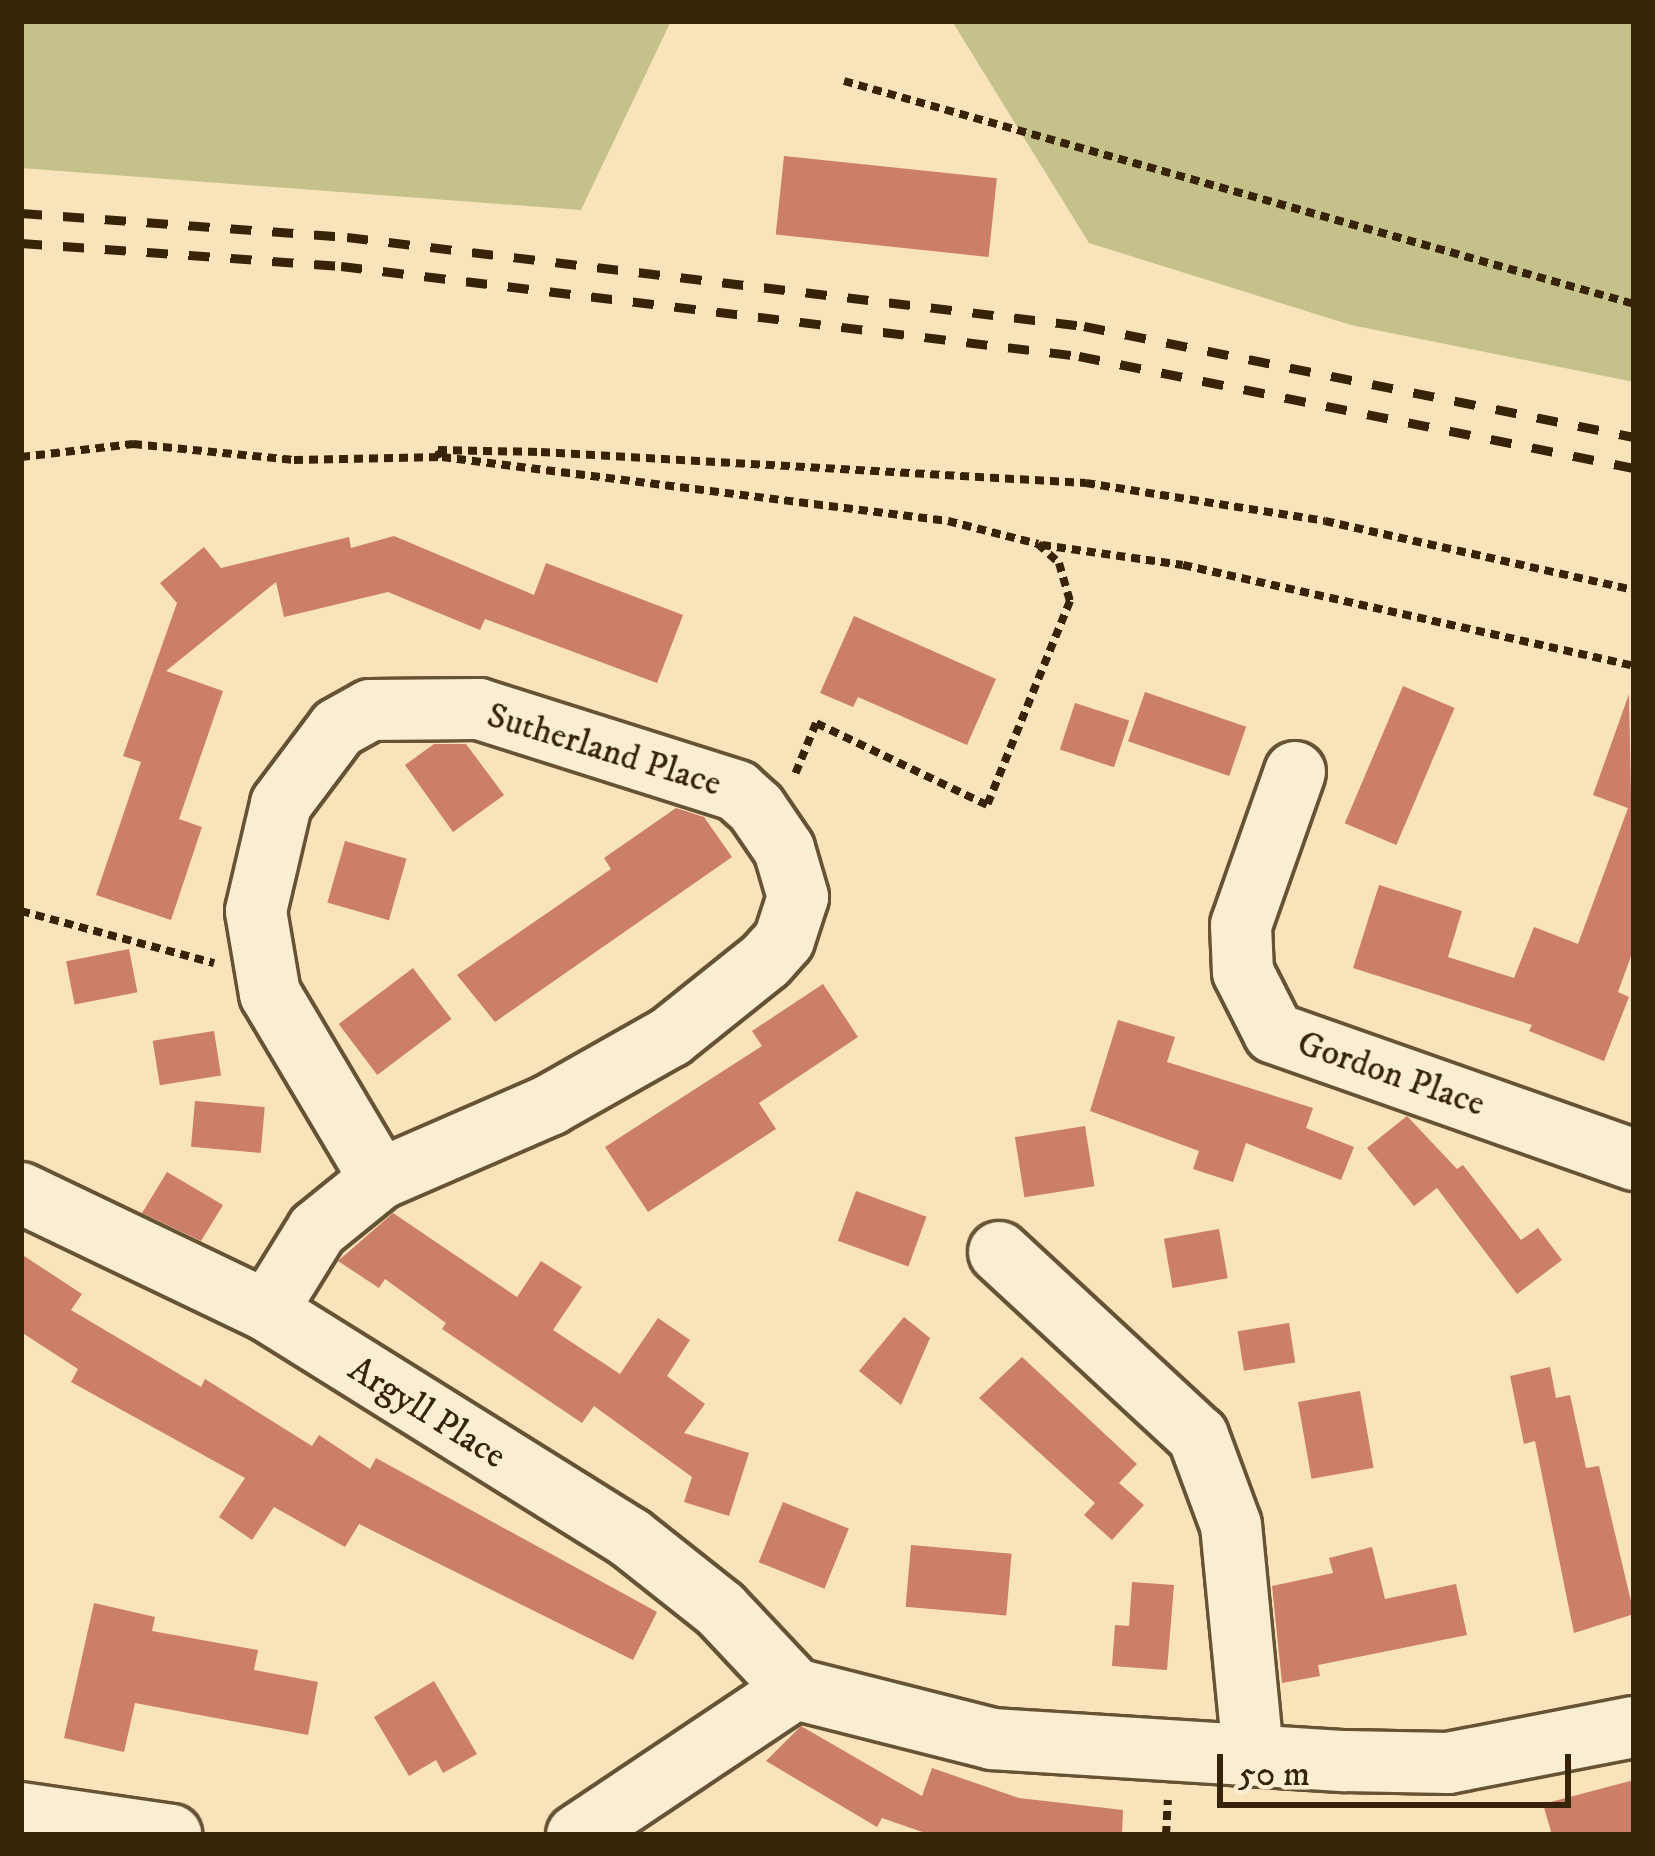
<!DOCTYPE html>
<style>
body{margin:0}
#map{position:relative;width:1655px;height:1856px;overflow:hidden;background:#f8e3ba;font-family:"IM FELL DW Pica",serif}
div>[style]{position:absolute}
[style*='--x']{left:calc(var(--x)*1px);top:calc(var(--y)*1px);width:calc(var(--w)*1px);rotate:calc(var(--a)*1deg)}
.green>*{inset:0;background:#c5c18a}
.building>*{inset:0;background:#cb7e68;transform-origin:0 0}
.path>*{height:8px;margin-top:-4px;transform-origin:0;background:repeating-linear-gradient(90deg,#362308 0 9px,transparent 0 15px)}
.roads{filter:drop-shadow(3px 0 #665334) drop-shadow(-3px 0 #665334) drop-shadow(0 3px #665334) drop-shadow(0 -3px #665334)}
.minor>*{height:60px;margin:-30px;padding:0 30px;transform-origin:30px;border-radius:30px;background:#faedd2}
.rail>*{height:9px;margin-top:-4.5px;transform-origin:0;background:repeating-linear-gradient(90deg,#362308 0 21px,transparent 0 42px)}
span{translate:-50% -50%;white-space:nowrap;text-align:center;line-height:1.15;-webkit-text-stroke:12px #faedd2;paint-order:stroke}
.street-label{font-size:36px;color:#362308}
.frame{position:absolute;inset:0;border:24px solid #362308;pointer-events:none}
.scale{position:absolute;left:1217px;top:1754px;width:354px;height:54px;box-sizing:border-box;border:6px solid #362308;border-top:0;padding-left:15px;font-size:36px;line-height:42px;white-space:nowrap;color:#362308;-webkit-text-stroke:9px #faedd2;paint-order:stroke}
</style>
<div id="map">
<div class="green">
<i style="clip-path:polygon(21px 21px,671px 21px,581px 210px,21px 168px)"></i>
<i style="clip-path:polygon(952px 21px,1634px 21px,1634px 382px,1351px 325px,1089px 243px)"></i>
</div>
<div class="building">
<i style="left:784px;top:156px;width:214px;height:79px;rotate:6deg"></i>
<i style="clip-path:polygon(394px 536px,534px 595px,546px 563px,683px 615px,657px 683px,485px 619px,480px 630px,388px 592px,284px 617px,276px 582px,166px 671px,223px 691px,179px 819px,202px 827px,171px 920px,96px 895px,141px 762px,123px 756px,177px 603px,160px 583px,204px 547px,221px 568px,349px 537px,351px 548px)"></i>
<i style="clip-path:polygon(854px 616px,996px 679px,967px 745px,858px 697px,853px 707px,820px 693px)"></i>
<i style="left:1403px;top:686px;width:56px;height:149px;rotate:23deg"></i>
<i style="left:1145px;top:692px;width:107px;height:52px;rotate:19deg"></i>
<i style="clip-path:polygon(1629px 694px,1634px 948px,1618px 992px,1629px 997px,1604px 1061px,1529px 1031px,1532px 1025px,1353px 968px,1379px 885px,1462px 911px,1448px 957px,1514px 978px,1534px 927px,1578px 944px,1628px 808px,1593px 795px)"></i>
<i style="left:1075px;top:703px;width:57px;height:49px;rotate:18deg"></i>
<i style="clip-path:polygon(434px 744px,466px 744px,504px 795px,453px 832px,405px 765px)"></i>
<i style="clip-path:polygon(676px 808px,704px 817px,732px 857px,495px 1022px,457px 975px,611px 869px,604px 858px)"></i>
<i style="left:345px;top:841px;width:64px;height:64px;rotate:16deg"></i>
<i style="left:129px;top:949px;width:44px;height:64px;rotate:79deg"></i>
<i style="left:413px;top:968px;width:64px;height:93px;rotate:53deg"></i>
<i style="clip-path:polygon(823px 984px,858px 1037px,759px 1103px,776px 1129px,648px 1212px,605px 1147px,762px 1046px,752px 1031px)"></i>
<i style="clip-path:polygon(1118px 1020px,1175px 1037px,1167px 1062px,1313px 1108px,1306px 1128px,1354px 1147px,1341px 1180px,1246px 1143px,1233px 1182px,1193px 1169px,1199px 1151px,1090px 1111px)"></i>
<i style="left:214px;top:1031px;width:45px;height:62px;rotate:81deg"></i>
<i style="left:195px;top:1101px;width:70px;height:46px;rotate:5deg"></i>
<i style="clip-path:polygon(1407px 1116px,1457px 1169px,1463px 1165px,1521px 1240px,1538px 1228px,1562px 1260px,1517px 1294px,1437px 1188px,1414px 1206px,1367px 1148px)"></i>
<i style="left:1085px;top:1126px;width:61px;height:71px;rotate:81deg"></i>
<i style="clip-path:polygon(167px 1172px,223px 1205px,201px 1241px,142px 1213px)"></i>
<i style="left:856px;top:1191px;width:75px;height:53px;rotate:20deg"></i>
<i style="clip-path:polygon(393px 1213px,517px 1297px,541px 1261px,582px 1287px,553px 1330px,620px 1374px,658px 1318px,690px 1340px,667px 1376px,705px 1404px,684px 1433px,749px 1453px,729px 1516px,684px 1502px,692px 1477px,594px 1406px,582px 1423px,442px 1329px,446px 1323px,385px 1279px,379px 1288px,338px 1261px)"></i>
<i style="left:1219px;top:1229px;width:50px;height:56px;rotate:80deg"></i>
<i style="clip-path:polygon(21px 1254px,82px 1294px,71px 1310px,201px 1387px,205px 1379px,312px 1446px,319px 1435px,370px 1469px,376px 1458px,657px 1612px,633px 1660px,359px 1524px,345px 1547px,274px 1507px,252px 1540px,219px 1517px,245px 1478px,71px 1382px,78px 1369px,21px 1332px)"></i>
<i style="clip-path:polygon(904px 1317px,930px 1338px,901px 1405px,859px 1371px)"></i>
<i style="left:1289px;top:1323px;width:40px;height:52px;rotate:81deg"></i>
<i style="clip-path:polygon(1022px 1357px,1137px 1464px,1119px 1483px,1144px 1505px,1112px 1540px,1084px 1515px,1095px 1503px,979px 1398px)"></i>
<i style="clip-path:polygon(1550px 1367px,1556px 1398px,1570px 1395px,1586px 1468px,1599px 1466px,1634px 1614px,1574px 1633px,1535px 1441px,1524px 1444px,1510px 1376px)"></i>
<i style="left:1360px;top:1391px;width:78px;height:63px;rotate:80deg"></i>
<i style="left:783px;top:1502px;width:71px;height:65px;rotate:22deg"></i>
<i style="left:911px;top:1545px;width:101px;height:62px;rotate:5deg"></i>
<i style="clip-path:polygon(1372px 1547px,1385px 1599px,1456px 1584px,1467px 1635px,1318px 1665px,1320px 1676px,1282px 1683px,1272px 1586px,1333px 1573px,1329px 1558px)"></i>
<i style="clip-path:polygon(1132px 1582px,1174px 1585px,1167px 1670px,1112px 1666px,1115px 1625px,1129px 1626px)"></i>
<i style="clip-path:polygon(94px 1603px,155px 1617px,152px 1631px,258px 1650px,254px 1670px,318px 1682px,308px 1735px,135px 1703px,124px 1752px,64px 1738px)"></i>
<i style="clip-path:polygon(434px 1681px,477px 1754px,443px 1773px,436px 1760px,409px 1776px,374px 1717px)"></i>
<i style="clip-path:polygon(801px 1726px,922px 1796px,932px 1768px,1019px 1798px,1123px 1810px,1122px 1835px,931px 1835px,882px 1818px,877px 1827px,766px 1761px)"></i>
<i style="clip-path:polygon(1634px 1780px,1634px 1835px,1552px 1835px,1543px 1804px)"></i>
</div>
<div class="path">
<i style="--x:844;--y:81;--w:821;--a:15.76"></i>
<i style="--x:21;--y:457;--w:113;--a:-6.6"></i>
<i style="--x:133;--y:444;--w:162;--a:5.7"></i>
<i style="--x:294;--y:460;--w:148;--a:-1.2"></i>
<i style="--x:442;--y:457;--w:510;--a:7.21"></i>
<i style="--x:948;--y:521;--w:93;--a:14.3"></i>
<i style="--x:1038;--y:544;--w:28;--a:42"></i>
<i style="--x:1059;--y:563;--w:40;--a:74"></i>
<i style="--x:1070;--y:601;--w:220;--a:112.1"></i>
<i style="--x:987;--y:805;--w:190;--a:-154.4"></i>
<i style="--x:816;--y:723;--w:58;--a:112.2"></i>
<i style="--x:442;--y:457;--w:8;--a:-120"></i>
<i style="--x:438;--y:450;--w:103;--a:1.1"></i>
<i style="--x:541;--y:452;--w:546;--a:3.26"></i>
<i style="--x:1086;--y:483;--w:242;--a:9"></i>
<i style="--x:1325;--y:521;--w:317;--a:12.6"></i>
<i style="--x:1042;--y:545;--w:142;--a:8.1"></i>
<i style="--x:1183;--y:565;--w:462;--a:12.6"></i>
<i style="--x:21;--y:911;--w:200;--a:15.1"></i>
<i style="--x:1166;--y:1835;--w:35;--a:-87"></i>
</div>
<div class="roads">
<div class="minor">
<i style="--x:1295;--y:772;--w:162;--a:109.4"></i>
<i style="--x:1241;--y:925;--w:47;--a:87.6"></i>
<i style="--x:1243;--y:972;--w:68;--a:63.1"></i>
<i style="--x:1274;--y:1033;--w:382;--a:19.4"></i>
<i style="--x:21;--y:1193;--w:273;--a:25.6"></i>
<i style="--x:267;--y:1311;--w:427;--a:32"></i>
<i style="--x:629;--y:1537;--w:116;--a:38.4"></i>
<i style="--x:720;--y:1609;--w:110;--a:46.8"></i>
<i style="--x:999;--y:1252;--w:271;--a:42.8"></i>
<i style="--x:1198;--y:1436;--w:95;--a:69.7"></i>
<i style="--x:1231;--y:1525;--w:228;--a:84.5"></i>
<i style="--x:267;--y:1311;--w:95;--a:-58.3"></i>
<i style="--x:317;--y:1230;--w:81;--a:-39"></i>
<i style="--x:380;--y:1179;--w:215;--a:-120.7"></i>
<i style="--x:270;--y:994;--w:84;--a:-99.6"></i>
<i style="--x:256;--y:911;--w:110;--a:-76.8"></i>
<i style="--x:281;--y:804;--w:95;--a:-53.1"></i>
<i style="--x:338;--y:728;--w:37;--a:-29"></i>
<i style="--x:370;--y:710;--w:109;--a:-0.5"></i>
<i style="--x:479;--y:709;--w:271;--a:17.6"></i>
<i style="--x:737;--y:791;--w:25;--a:42"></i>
<i style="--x:756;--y:808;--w:50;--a:55.7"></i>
<i style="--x:784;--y:849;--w:50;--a:73.7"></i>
<i style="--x:798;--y:897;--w:45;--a:108"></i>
<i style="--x:784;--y:940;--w:28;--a:132"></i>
<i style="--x:765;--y:961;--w:122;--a:141.3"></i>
<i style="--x:670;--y:1037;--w:138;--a:150.5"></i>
<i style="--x:550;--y:1105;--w:185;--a:156.5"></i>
<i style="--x:795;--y:1689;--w:203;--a:14.2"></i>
<i style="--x:992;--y:1739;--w:354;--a:3.6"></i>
<i style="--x:1345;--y:1761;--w:103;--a:1.1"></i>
<i style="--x:1448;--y:1763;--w:189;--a:-11"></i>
<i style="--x:21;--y:1813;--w:152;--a:8.3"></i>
<i style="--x:577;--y:1835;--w:262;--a:-33.8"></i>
</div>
</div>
<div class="rail">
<i style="--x:21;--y:213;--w:327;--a:4.2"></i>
<i style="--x:347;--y:237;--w:742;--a:6.89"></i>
<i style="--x:1084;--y:326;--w:561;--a:11.41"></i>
<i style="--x:21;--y:243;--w:321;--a:4.1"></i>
<i style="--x:341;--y:266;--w:743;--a:6.95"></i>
<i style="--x:1079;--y:356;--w:566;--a:11.41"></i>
</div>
<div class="street-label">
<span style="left:604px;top:750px;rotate:17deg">Sutherland Place</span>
<span style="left:1391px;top:1074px;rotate:19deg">Gordon Place</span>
<span style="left:427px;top:1413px;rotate:32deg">Argyll Place</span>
</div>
<div class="frame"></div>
<div class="scale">50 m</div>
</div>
